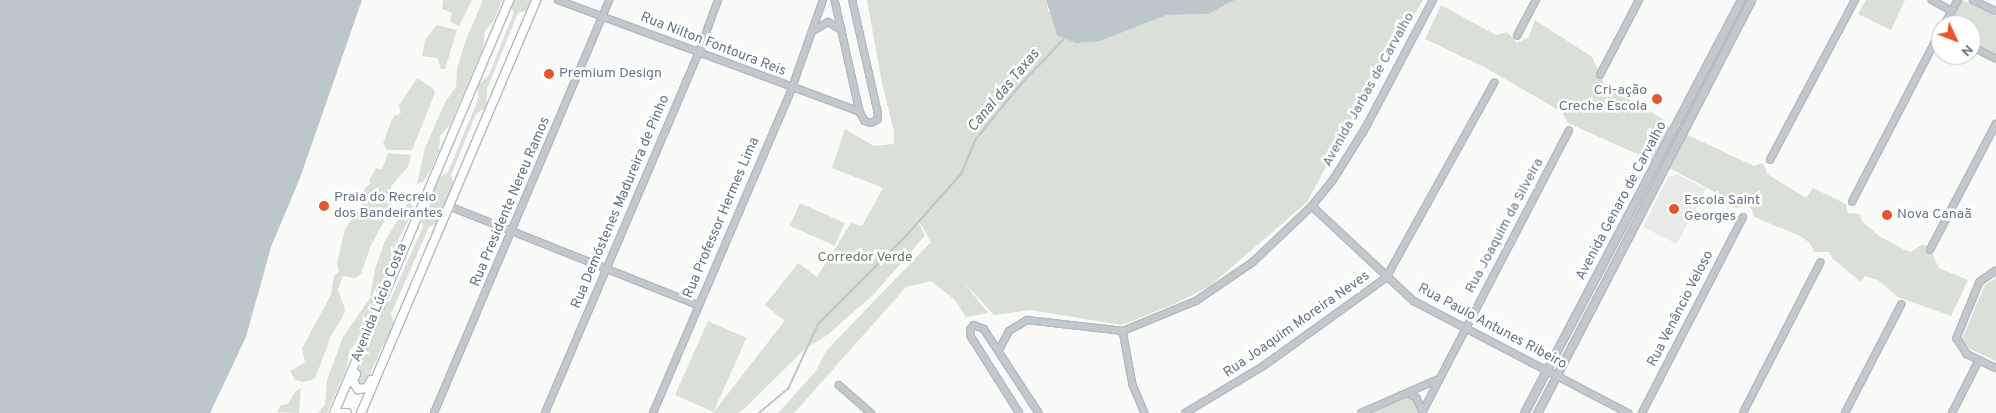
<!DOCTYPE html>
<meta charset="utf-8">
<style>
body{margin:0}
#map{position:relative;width:1996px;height:413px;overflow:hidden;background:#fafaf8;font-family:Overpass,sans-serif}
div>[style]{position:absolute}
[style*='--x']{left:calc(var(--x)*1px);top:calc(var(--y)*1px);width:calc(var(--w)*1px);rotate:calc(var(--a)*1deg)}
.built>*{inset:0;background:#e8e9e9}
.green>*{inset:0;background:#dadfd7;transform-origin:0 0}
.water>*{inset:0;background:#bbc7cb}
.stream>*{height:2px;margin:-1px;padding:0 1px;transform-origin:1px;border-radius:1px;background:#bbc7cb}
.roads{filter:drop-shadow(1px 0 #b3babf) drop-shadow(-1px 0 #b3babf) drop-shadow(0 1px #b3babf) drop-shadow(0 -1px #b3babf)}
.minor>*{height:5.5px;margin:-2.75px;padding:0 2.75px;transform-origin:2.75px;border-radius:2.75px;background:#c3c8cc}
.tertiary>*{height:7px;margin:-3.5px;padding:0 3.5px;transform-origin:3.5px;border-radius:3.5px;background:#c3c8cc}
.secondary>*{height:8px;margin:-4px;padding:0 4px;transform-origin:4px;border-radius:4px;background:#fff}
.dots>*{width:14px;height:14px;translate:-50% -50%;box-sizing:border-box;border:2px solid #fff;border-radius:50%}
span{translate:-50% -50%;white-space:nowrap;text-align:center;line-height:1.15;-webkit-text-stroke:5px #fff;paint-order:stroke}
.street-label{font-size:14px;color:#657683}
.poi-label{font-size:14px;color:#657683}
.left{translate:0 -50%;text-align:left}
.right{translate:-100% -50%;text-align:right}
.park-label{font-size:14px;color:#687a64}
.water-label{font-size:15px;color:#60757c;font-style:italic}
.north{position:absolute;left:1931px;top:15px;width:50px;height:50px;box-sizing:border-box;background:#fff;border:1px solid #c1c8cd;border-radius:50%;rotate:133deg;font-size:14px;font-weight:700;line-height:20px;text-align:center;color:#657683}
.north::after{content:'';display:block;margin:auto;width:18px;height:22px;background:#e4572e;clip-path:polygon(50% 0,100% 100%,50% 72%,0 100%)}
</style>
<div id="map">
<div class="built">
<i style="clip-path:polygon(1677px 174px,1706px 189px,1677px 244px,1643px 227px,1668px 177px)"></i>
</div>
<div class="green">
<i style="clip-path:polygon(443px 0,472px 0,459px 26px,450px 22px,452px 13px,442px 9px)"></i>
<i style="clip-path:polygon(483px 0,502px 0,494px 20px,485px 31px,483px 48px,450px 125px,440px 136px,439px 151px,431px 169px,423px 182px,417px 184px,425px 148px,445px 102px,456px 87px,457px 69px,465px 42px)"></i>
<i style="clip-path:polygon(514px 0,533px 0,529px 10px,518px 13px,487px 89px,487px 107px,476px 114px,451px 175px,454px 185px,438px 223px,429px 227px,391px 314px,394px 325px,389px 339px,382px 347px,366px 383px,360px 385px,356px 379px,372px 332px,383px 305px,390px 301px,423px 227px,421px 218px,438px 178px,448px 172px,479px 97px,477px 86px,489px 75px,514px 12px,511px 6px)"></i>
<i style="clip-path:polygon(867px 0,1046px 0,1048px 11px,1100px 41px,1167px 15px,1208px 14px,1235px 0,1423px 0,1361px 102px,1307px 202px,1210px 286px,1170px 306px,1121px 325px,1031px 310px,994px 315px,962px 280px,988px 313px,966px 317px,955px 300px,931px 281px,906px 287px,794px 413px,778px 413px,816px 371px,826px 351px,931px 242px,914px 213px,925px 236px,873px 295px,826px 336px,806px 348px,745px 408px,738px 413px,713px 413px,800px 301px,785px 321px,765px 305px,798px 263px,817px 277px,851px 223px,862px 226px,883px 188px,832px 168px,845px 129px,874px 146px,893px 144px,893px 152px,894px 132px,882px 83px)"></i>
<i style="clip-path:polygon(1866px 0,1905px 0,1891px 30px,1858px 14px)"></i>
<i style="clip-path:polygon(1962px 0,1996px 16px,1996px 54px,1971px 41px,1971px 25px,1949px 25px)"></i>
<i style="clip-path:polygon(1441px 5px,1496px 35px,1507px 32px,1517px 43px,1529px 37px,1535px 20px,1592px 57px,1604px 83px,1664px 120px,1666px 125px,1754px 166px,1763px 163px,1767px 174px,1806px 198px,1813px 188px,1846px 204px,1848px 213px,1860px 214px,1862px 221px,1879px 236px,1905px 250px,1911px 252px,1923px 244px,1929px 247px,1939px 268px,1968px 280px,1951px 316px,1898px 297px,1878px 280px,1865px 276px,1861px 282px,1832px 258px,1829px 252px,1814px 252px,1809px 242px,1798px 235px,1754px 217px,1752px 209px,1745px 206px,1735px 208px,1731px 201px,1677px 172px,1568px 123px,1562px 112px,1486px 68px,1425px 39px)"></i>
<i style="clip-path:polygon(437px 25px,457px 30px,445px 69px,441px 69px,437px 58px,422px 56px,425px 40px)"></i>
<i style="clip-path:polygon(417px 78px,433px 88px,435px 93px,412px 150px,387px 150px,383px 144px,391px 122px,394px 116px,401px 113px,399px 105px)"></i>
<i style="clip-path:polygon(388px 153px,411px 155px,408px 167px,391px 186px,392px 207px,371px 245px,361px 274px,355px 278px,343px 276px,338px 290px,345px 309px,343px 316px,331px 336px,315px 379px,303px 382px,295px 380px,290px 371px,305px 362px,302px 348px,331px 295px,334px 276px,339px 272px,337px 263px,345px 229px,362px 204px,364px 189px,371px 183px,369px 181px,376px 168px,382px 170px)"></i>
<i style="clip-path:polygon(410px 200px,414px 210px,394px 248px,392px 260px,358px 340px,349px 351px,347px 367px,327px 413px,318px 413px,325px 404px,327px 380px,343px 337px,370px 298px,375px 269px,385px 241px)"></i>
<i style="left:800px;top:203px;width:49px;height:25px;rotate:24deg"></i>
<i style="clip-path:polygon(1996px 278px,1996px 361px,1966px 347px,1962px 339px,1985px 285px)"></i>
<i style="left:708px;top:321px;width:42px;height:81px;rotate:24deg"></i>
<i style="clip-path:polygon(301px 388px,299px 413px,277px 412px,281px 405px,288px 404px,295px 392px)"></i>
<i style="clip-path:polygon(1407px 397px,1416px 400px,1418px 413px,1368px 413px)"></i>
</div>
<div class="water">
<i style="clip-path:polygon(0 0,362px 0,300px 178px,271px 247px,246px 337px,210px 413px,0 413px)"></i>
<i style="clip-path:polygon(1046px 0,1235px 0,1208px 14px,1167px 15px,1100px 41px,1076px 43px,1057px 35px)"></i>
</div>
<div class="stream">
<i style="--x:759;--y:413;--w:38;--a:-40"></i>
<i style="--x:788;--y:389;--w:72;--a:-65.2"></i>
<i style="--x:818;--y:324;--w:122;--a:-45"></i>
<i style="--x:904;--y:238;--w:86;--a:-48.3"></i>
<i style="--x:961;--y:174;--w:38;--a:-67"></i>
<i style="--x:976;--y:139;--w:71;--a:-50.7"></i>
<i style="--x:1021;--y:84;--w:62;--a:-46.3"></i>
</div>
<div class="roads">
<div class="minor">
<i style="--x:558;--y:0;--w:322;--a:20.3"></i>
<i style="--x:835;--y:0;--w:115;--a:77.4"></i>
<i style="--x:860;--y:112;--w:10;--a:61"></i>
<i style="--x:865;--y:121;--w:6;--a:18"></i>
<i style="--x:871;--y:123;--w:7;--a:-27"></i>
<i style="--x:877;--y:120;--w:6;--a:-81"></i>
<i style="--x:878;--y:114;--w:117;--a:-102.8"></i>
<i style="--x:1932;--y:0;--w:23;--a:29"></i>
<i style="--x:1973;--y:0;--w:25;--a:26"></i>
<i style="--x:1944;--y:25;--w:29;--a:-61"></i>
<i style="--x:815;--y:30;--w:15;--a:-32"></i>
<i style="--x:828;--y:22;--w:16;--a:30"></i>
<i style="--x:1517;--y:36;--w:41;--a:-62.2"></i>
<i style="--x:1971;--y:46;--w:28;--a:27"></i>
<i style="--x:1600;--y:75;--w:85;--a:-62.5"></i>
<i style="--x:1770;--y:160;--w:181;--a:-62"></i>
<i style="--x:1852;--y:202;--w:194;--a:-62.6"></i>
<i style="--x:449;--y:206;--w:268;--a:21.7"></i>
<i style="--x:1312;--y:206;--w:139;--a:43"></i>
<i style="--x:1414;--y:301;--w:242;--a:27.6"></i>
<i style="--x:1930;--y:250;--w:142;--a:-62.4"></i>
<i style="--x:1996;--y:271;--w:19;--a:145"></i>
<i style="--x:1980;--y:282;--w:61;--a:112.3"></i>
<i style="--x:1957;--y:338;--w:19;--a:58"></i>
<i style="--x:1967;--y:354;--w:32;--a:26"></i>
<i style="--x:1123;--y:331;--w:55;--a:79.5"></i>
<i style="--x:1133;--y:385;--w:30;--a:67"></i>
<i style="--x:999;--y:350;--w:21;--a:-62"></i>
<i style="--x:1009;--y:331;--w:21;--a:-31"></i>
<i style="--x:1027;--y:320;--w:97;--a:6.5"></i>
<i style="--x:1123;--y:331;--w:79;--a:-22.3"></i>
<i style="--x:1196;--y:301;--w:69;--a:-34.4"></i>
<i style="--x:1253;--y:262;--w:81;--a:-43.5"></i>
<i style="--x:1312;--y:206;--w:33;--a:-51"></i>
<i style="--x:1333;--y:180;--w:62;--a:-58.1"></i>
<i style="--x:1366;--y:127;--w:144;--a:-62.2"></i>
<i style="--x:839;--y:385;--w:43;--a:41.2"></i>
<i style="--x:1408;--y:393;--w:10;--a:29"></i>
<i style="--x:1417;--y:398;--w:15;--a:67"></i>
<i style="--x:434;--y:413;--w:449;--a:-67"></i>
<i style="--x:545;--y:413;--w:389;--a:-66.9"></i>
<i style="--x:698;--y:55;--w:59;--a:-70"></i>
<i style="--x:653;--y:413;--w:353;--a:-66.8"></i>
<i style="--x:792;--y:88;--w:93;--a:-70.6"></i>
<i style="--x:1019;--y:413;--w:90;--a:-122.3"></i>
<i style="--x:971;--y:337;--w:7;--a:-98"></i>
<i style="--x:970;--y:330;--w:6;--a:-51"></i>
<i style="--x:974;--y:325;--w:11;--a:22"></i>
<i style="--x:984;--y:329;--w:100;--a:56.8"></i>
<i style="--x:1185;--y:413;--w:90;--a:-30.9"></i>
<i style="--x:1262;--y:367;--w:153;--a:-35.7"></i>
<i style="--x:1386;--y:278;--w:223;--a:-61"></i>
<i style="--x:1361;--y:413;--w:85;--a:-23.6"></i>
<i style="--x:1422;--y:413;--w:318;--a:-62.5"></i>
<i style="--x:1642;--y:413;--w:220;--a:-62.7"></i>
<i style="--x:1743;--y:413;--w:169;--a:-62.8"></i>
<i style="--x:1845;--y:413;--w:122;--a:-62.6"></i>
<i style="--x:1952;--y:413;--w:57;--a:-63"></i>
</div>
<div class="tertiary">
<i style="--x:1524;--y:413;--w:467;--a:-62.3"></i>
<i style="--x:1537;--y:413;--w:465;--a:-62.6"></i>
</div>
<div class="secondary">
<i style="--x:356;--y:374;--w:9;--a:111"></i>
<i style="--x:353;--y:382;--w:9;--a:54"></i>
<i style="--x:358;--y:389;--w:9;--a:-6"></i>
<i style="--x:367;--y:388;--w:9;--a:-63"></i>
<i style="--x:334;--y:413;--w:449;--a:-67"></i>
<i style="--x:342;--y:413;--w:5;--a:0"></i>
<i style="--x:361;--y:413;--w:449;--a:-67"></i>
</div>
</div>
<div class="dots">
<i style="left:549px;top:74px;background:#e4572e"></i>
<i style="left:1657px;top:99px;background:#e4572e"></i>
<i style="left:324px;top:206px;background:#e4572e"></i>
<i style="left:1674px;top:209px;background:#e4572e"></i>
<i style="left:1887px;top:215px;background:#e4572e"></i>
</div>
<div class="street-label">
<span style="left:713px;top:45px;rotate:21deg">Rua Nilton Fontoura Reis</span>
<span style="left:1369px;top:90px;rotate:-61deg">Avenida Jarbas de Carvalho</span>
<span style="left:1622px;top:201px;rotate:-62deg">Avenida Genaro de Carvalho</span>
<span style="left:511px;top:202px;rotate:-67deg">Rua Presidente Nereu Ramos</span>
<span style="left:621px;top:202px;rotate:-67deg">Rua Demóstenes Madureira de Pinho</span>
<span style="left:722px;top:218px;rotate:-67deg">Rua Professor Hermes Lima</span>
<span style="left:1505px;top:226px;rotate:-62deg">Rua Joaquim da Silveira</span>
<span style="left:380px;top:303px;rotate:-68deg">Avenida Lúcio Costa</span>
<span style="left:1681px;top:309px;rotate:-63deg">Rua Venâncio Veloso</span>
<span style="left:1297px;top:325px;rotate:-35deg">Rua Joaquim Moreira Neves</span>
<span style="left:1492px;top:327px;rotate:28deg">Rua Paulo Antunes Ribeiro</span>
</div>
<div class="poi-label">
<span class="left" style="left:559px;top:74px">Premium Design</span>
<span class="right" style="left:1647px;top:99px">Cri-ação<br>Creche Escola</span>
<span class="left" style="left:334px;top:206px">Praia do Recreio<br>dos Bandeirantes</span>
<span class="left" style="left:1684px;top:209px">Escola Saint<br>Georges</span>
<span class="left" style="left:1897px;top:215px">Nova Canaã</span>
</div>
<div class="park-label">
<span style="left:865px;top:258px">Corredor Verde</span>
</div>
<div class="water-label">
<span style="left:1004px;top:91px;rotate:-50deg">Canal das Taxas</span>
</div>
<div class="north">N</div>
</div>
